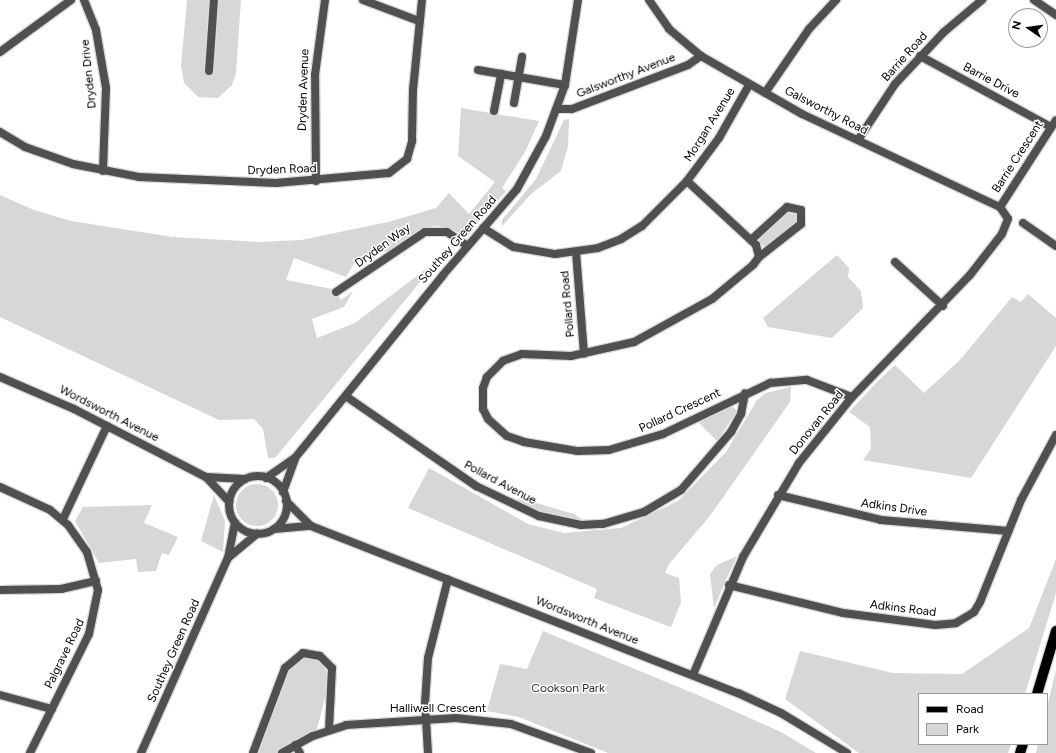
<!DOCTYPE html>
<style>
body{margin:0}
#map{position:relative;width:1056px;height:753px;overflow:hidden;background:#fff;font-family:Figtree,sans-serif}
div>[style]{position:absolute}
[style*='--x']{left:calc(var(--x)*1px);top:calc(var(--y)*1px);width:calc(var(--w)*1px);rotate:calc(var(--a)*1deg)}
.green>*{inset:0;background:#d7d7d7}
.round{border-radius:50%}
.roads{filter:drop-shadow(1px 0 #dbdbdb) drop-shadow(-1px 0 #dbdbdb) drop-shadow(0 1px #dbdbdb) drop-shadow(0 -1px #dbdbdb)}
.minor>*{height:8px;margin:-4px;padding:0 4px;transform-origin:4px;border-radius:4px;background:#505050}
.tertiary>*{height:8px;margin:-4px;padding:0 4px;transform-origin:4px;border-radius:4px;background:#505050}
.tertiary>.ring{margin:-4px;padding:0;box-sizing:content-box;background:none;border:8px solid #505050;border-radius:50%}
.primary>*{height:10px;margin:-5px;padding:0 5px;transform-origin:5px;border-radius:5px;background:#000}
span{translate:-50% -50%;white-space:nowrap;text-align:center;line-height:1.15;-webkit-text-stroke:3px #fff;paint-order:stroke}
.street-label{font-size:12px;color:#000}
.park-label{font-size:12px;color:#2e2e2e}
.legend{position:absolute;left:918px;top:693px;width:130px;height:52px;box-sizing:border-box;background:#fff;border:1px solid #999;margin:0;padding:5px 7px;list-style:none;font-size:12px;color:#000}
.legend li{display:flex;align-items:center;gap:8px;height:20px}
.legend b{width:20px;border:1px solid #999}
.north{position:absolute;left:1008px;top:8px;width:40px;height:40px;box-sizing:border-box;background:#fff;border:1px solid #999;border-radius:50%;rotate:283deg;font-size:11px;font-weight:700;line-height:16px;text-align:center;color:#000}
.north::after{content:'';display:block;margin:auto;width:14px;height:18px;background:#000;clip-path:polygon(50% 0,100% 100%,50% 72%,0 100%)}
</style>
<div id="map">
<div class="green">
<i style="clip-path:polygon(187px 0,241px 0,236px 73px,232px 85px,218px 98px,198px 97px,184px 83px,181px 66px)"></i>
<i style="clip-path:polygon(461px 108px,539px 121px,525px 152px,502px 188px,506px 191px,468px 236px,438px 226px,422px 228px,387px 252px,378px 250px,353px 265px,346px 277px,294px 258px,286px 280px,332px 289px,341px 300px,353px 291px,344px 307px,312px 319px,317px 338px,355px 323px,439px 259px,275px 458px,268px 458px,263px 429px,254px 419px,219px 420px,0 317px,0 195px,34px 210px,71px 221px,173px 237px,259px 242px,301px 240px,388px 222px,436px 208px,449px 193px,469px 214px,495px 182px,458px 156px)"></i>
<i style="clip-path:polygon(569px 119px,568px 146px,561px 171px,531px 194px,502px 226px,502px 220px,536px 179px,564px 120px)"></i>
<i style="clip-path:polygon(792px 210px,797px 212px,798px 222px,766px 247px,759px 242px,759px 237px)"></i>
<i style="clip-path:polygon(837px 255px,849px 268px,848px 277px,861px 291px,863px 308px,832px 338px,768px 327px,763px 318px)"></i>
<i style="clip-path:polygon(1028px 294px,1056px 318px,1056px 346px,971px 478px,863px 460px,871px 449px,870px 427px,849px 412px,877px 382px,895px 365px,924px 393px,960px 360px,1012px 297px,1021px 302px)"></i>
<i style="clip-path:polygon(791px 387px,790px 402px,709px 517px,669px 564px,665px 573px,679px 578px,681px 602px,671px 627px,594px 598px,597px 589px,408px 508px,429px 468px,528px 524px,564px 533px,621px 528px,678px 501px,726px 452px,757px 400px,766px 393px)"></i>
<i style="clip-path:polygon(732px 406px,737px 411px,717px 441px,698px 422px)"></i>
<i class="round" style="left:236px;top:484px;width:42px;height:42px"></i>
<i style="clip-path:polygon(214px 495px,225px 521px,223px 552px,201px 541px)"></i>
<i style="clip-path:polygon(523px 499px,574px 514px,586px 522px,545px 514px,511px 500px)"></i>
<i style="clip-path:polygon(152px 505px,144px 523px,178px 537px,169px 555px,162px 553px,156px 571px,138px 572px,136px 559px,99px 563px,75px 521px,83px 507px)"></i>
<i style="clip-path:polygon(737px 556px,725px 582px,714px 608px,710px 574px,717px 565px)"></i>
<i style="clip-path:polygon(1056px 559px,1056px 593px,1025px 694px,919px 694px,919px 744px,1011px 744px,1008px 753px,859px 753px,785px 699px,800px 651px,893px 673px,962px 674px,1029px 628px)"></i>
<i style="clip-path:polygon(543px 631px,705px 698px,781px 732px,816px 753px,608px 753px,519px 717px,487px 711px,500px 664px,527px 669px)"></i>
<i style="clip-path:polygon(311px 657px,321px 661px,330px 679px,317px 729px,276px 753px,257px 753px,288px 671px,301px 658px)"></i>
<i style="clip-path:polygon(1056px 670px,1056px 753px,1036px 753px,1038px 744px,1047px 744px,1047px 707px)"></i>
</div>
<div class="roads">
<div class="minor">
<i style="--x:84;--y:0;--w:32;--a:68"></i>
<i style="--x:96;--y:30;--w:59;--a:80.2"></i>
<i style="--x:106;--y:88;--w:83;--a:92.1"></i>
<i style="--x:363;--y:0;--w:60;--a:20.6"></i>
<i style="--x:1034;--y:0;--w:27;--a:34"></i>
<i style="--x:0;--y:52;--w:88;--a:-36.2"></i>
<i style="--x:920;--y:56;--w:149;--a:28.5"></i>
<i style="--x:478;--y:70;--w:88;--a:9.8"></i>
<i style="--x:209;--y:71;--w:71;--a:-86"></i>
<i style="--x:765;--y:93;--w:78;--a:-55.5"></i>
<i style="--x:809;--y:29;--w:40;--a:-47"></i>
<i style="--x:514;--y:103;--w:47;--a:-80.1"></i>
<i style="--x:557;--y:109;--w:15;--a:0"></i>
<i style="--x:572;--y:109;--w:124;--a:-20.8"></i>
<i style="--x:688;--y:65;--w:16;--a:-35"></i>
<i style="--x:494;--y:111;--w:38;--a:-79"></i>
<i style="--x:0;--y:132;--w:29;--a:31"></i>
<i style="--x:25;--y:147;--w:51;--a:19.5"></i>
<i style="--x:73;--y:164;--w:67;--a:11.1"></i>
<i style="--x:139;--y:177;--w:137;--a:2.5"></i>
<i style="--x:276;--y:183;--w:113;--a:-5.1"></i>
<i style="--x:389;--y:173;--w:23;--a:-38"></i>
<i style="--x:407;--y:159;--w:19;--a:-74"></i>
<i style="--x:412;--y:141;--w:51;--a:-88.9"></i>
<i style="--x:413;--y:90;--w:90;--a:-84.3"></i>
<i style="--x:858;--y:140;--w:67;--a:-56.5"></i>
<i style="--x:895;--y:84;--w:71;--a:-46.7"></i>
<i style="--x:944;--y:32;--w:50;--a:-40.1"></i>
<i style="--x:316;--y:181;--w:106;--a:-90.5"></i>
<i style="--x:315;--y:75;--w:76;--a:-82.4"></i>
<i style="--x:687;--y:181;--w:94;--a:42.8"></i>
<i style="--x:756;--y:245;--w:12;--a:76"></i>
<i style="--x:759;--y:257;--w:10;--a:127"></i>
<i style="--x:753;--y:265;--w:53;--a:140.3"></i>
<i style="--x:712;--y:299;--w:89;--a:151.1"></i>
<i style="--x:634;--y:342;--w:65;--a:167.5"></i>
<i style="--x:571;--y:356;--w:49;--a:-177.7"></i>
<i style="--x:522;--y:354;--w:20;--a:160"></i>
<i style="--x:503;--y:361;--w:23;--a:135"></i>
<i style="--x:487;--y:377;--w:12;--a:110"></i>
<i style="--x:483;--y:388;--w:21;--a:90"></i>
<i style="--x:483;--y:409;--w:11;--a:63"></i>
<i style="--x:488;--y:419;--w:25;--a:42"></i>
<i style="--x:507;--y:436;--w:18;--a:19"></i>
<i style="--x:524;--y:442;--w:55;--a:9.5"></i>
<i style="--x:578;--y:451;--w:31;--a:-2"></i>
<i style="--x:609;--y:450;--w:56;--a:-16.5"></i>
<i style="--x:663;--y:434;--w:119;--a:-25.5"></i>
<i style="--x:770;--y:383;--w:37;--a:-5"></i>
<i style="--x:807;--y:380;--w:48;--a:20.7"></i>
<i style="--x:1000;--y:207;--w:103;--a:-57.2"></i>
<i style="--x:1023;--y:223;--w:40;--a:34.9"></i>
<i style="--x:483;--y:228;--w:36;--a:32"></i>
<i style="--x:514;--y:247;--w:42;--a:9.7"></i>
<i style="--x:555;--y:254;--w:43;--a:-7.9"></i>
<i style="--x:598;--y:248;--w:25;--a:-21"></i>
<i style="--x:621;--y:239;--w:25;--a:-32"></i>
<i style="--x:642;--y:226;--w:64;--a:-45"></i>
<i style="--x:687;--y:181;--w:54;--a:-53.3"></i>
<i style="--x:719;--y:138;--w:61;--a:-60.5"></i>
<i style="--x:751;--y:240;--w:49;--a:-42.5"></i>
<i style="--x:787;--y:207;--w:14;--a:12"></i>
<i style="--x:801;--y:210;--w:14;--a:90"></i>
<i style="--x:801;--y:224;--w:53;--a:141.8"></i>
<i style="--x:576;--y:252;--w:102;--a:85.5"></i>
<i style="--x:895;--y:262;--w:65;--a:42.5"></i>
<i style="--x:336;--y:292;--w:107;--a:-34"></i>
<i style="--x:425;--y:232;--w:22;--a:0"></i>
<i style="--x:447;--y:232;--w:25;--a:34"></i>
<i style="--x:347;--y:397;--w:157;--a:34.6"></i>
<i style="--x:476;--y:486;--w:70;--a:25.5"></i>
<i style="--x:539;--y:516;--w:43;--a:12.1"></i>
<i style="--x:581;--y:525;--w:22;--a:-3"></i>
<i style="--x:603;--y:524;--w:43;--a:-16.3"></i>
<i style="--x:644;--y:512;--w:43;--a:-30.7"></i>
<i style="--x:681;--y:490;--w:77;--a:-49.2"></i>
<i style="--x:731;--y:432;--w:21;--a:-61"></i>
<i style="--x:741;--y:414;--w:21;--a:-79"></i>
<i style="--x:0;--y:487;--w:55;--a:24.7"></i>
<i style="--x:50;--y:510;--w:23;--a:40"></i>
<i style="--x:68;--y:525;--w:33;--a:55"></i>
<i style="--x:87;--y:552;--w:40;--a:74"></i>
<i style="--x:98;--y:590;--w:45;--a:101.6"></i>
<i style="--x:89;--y:634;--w:133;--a:116.4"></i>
<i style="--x:778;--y:495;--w:106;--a:13.6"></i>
<i style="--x:881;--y:520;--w:128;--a:4.9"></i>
<i style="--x:63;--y:519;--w:103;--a:-64.7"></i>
<i style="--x:729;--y:585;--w:117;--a:13.8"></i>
<i style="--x:843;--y:613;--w:93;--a:7.4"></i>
<i style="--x:935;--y:625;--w:21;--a:-5"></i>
<i style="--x:956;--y:623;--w:21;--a:-31"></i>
<i style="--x:974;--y:612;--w:12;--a:-59"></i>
<i style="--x:980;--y:602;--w:110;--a:-68.1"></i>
<i style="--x:1021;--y:500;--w:74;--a:-61.7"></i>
<i style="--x:0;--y:590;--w:61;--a:-0.9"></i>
<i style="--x:61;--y:589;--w:36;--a:-13"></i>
<i style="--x:0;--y:695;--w:54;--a:15.1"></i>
<i style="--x:295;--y:745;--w:9;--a:58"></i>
<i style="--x:253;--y:753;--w:91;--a:-69.4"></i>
<i style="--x:285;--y:668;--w:23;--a:-40"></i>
<i style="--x:303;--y:653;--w:17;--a:10"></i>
<i style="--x:320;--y:656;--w:17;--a:45"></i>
<i style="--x:332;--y:668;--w:62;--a:92.8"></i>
<i style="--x:282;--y:753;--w:35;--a:-29"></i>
<i style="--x:313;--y:736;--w:35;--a:-18"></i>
<i style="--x:346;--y:725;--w:110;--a:-3.6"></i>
<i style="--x:456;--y:718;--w:55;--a:6.2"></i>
<i style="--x:511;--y:724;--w:85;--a:19.9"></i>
<i style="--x:428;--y:753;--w:50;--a:-93.4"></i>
<i style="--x:425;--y:703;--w:45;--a:-86.2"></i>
<i style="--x:428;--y:658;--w:81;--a:-75.8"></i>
</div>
<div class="tertiary">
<i style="--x:649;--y:0;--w:35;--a:55"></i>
<i style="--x:669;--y:29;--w:42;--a:40.2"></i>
<i style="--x:701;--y:56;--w:116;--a:29.9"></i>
<i style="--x:802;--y:114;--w:219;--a:25.2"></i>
<i style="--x:1000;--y:207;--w:14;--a:56"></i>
<i style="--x:1008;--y:219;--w:16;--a:112"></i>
<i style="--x:1002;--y:234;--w:52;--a:128"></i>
<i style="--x:970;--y:275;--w:170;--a:134"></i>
<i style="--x:852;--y:397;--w:85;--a:128.8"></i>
<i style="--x:799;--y:463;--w:109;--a:120.8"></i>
<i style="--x:743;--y:557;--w:128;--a:113"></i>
<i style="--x:0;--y:377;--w:81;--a:23.4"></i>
<i style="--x:74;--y:409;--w:148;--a:27.3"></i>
<i style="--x:206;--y:477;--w:34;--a:47"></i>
<i class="ring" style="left:229px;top:476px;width:50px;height:50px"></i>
<i style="--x:206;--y:477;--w:39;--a:3"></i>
<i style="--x:266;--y:478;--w:35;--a:-35"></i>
<i style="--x:295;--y:458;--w:235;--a:-51"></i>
<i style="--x:443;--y:275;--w:113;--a:-49.3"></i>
<i style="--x:517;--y:189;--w:60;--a:-61.3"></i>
<i style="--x:546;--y:136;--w:54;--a:-69.6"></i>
<i style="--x:565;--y:85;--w:86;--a:-81.3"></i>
<i style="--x:283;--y:492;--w:35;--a:-70"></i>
<i style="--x:286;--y:501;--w:35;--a:45"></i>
<i style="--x:311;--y:526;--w:458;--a:21.4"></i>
<i style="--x:738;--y:693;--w:47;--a:24.9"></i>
<i style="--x:781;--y:713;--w:77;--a:31.2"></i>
<i style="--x:274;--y:529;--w:37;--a:-5"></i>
<i style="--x:228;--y:558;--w:38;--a:-40"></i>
<i style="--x:141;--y:753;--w:214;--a:-66"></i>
<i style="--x:228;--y:558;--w:36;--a:-79"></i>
</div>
<div class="primary">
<i style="--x:1037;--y:694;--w:66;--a:-73.2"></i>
<i style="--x:1020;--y:753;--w:9;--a:-72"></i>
</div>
</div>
<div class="street-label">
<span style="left:905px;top:57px;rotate:-48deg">Barrie Road</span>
<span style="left:89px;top:74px;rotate:-96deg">Dryden Drive</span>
<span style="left:626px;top:76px;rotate:-21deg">Galsworthy Avenue</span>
<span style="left:991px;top:81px;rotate:28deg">Barrie Drive</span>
<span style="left:304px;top:90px;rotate:-88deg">Dryden Avenue</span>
<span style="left:826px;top:111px;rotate:27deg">Galsworthy Road</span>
<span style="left:710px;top:125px;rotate:-58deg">Morgan Avenue</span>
<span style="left:1018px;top:157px;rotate:-57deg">Barrie Crescent</span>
<span style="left:282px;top:170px;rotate:-2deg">Dryden Road</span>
<span style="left:458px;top:240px;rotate:-49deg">Southey Green Road</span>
<span style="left:383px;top:246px;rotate:-36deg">Dryden Way</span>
<span style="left:568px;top:304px;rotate:-95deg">Pollard Road</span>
<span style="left:680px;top:411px;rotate:-25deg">Pollard Crescent</span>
<span style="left:109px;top:414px;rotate:27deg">Wordsworth Avenue</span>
<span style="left:817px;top:423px;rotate:-51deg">Donovan Road</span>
<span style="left:500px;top:483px;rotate:28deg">Pollard Avenue</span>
<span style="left:894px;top:508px;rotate:8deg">Adkins Drive</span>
<span style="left:903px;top:609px;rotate:7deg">Adkins Road</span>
<span style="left:587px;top:621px;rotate:22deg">Wordsworth Avenue</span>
<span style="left:174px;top:651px;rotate:-66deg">Southey Green Road</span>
<span style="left:65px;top:654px;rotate:-64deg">Palgrave Road</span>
<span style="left:438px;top:709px">Halliwell Crescent</span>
</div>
<div class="park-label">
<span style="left:568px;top:689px">Cookson Park</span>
</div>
<ul class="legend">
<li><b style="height:5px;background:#000"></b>Road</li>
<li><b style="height:11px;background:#d7d7d7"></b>Park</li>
</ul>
<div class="north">N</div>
</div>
